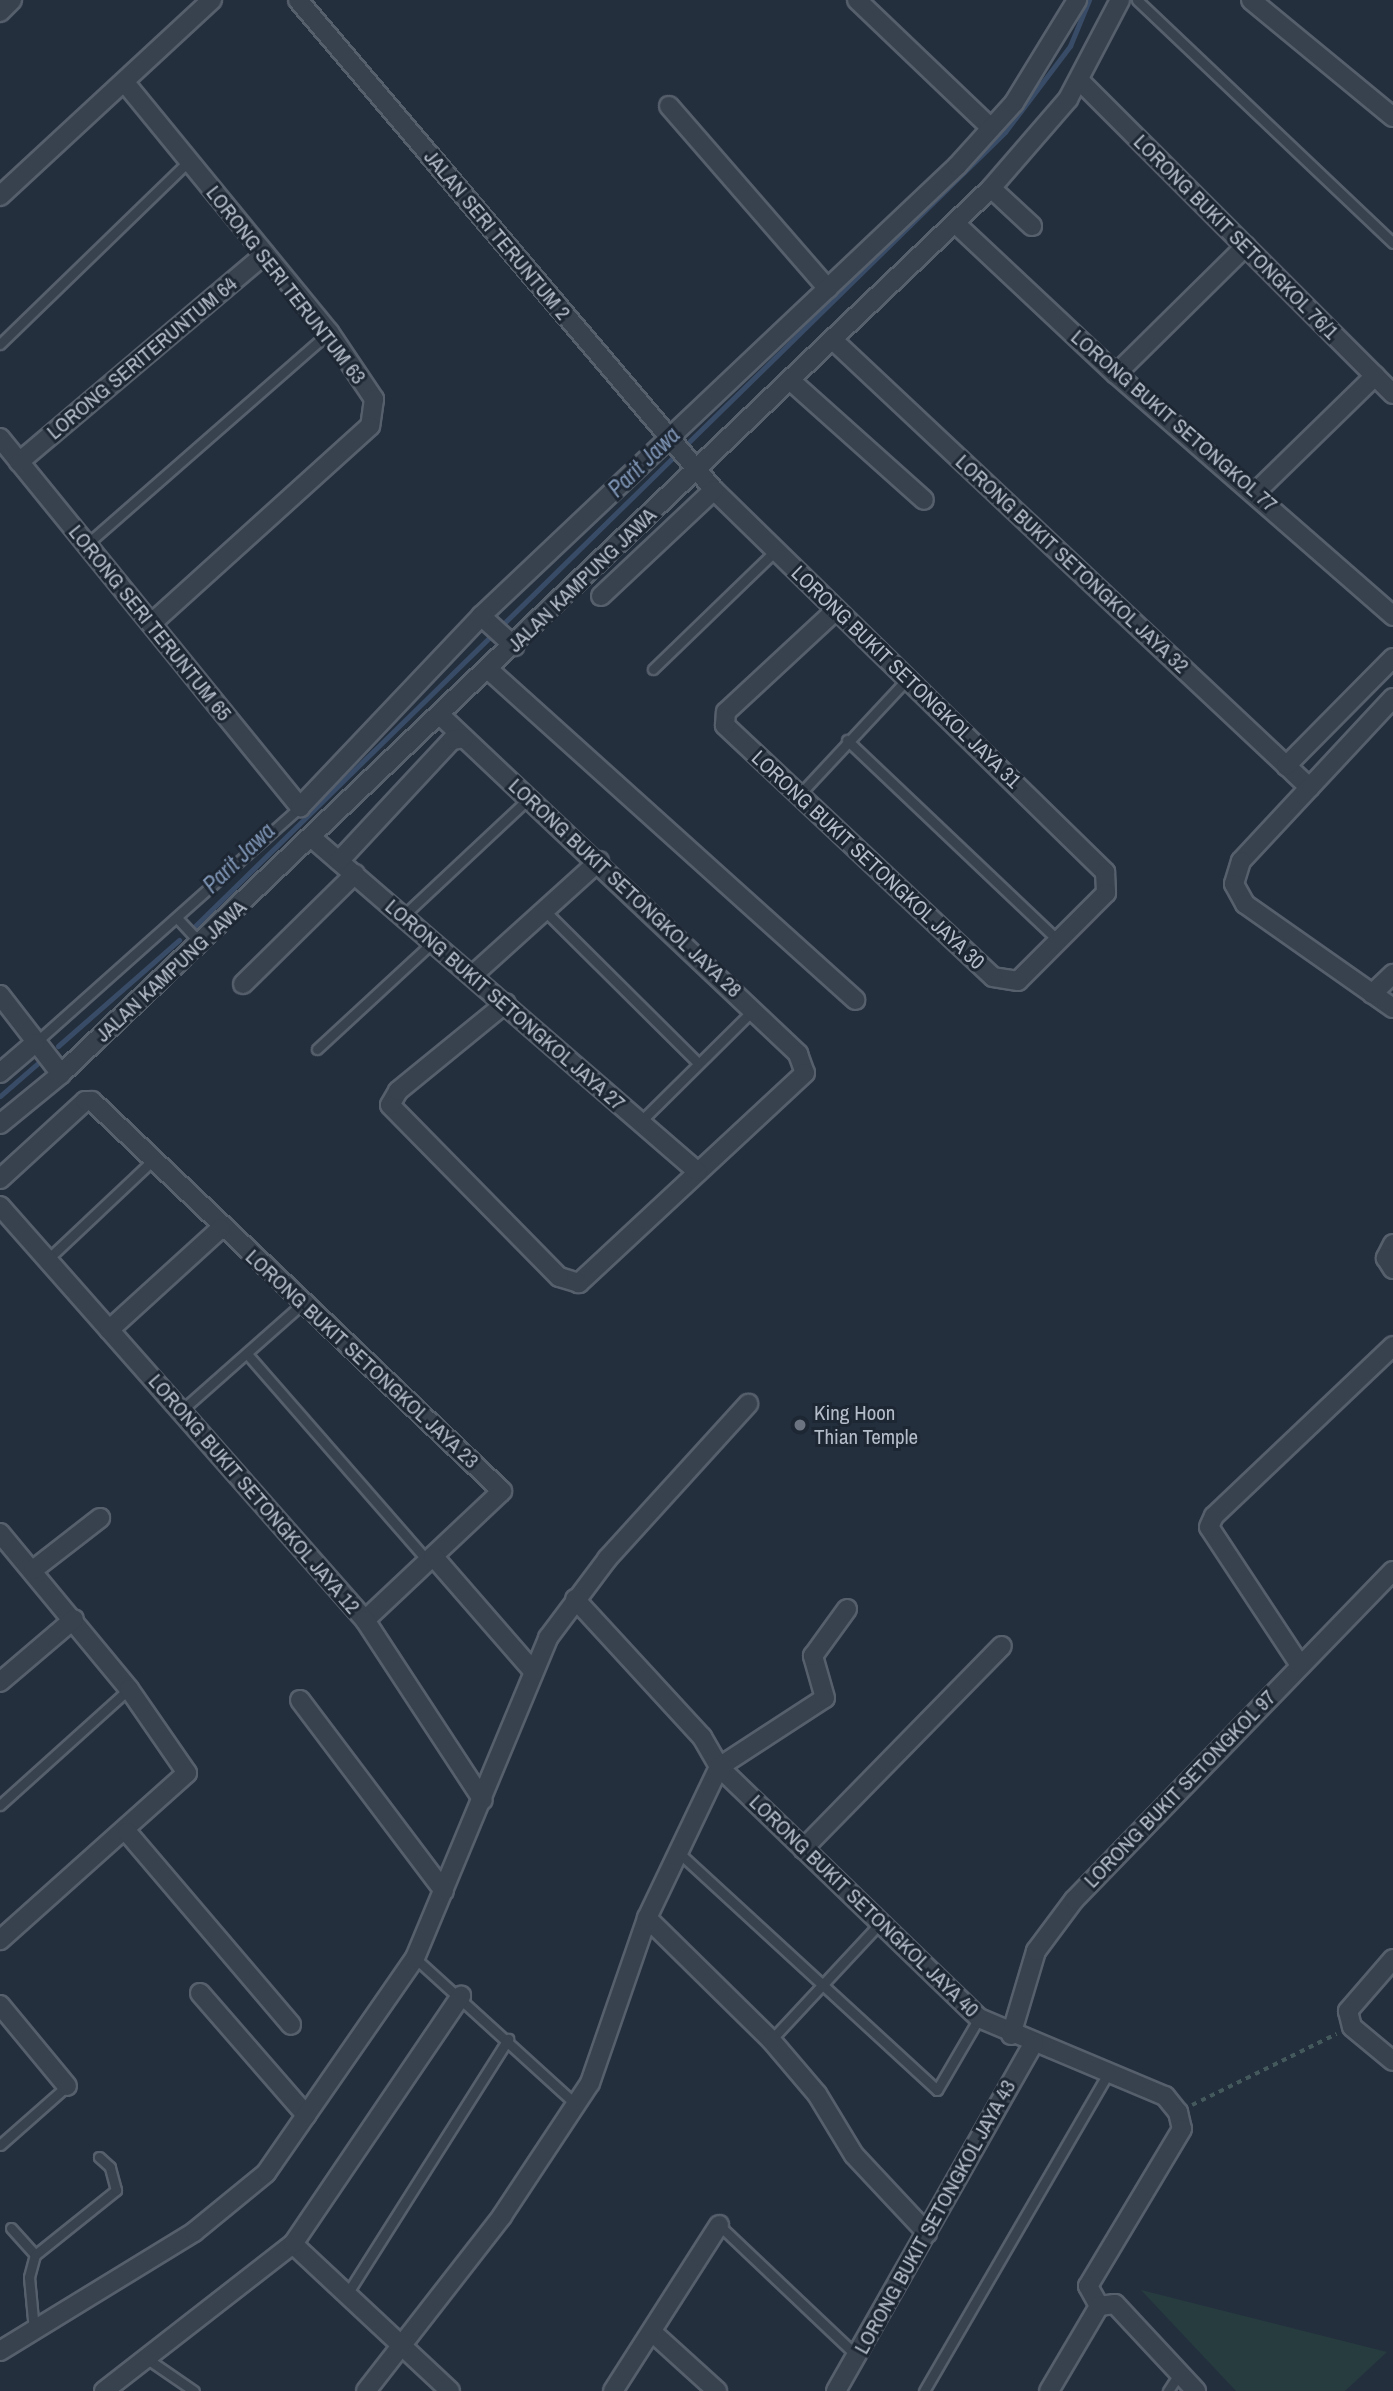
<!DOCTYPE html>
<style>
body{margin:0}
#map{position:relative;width:1393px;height:2391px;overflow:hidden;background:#242f3e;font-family:"Archivo Narrow",sans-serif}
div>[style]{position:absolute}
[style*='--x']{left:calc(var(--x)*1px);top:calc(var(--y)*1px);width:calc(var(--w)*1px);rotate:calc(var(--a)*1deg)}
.green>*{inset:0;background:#263c3f}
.stream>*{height:5px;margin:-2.5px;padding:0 2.5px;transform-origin:2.5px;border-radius:2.5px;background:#394c67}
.path>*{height:3.5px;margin-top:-1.75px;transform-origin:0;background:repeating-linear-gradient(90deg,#44595c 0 5px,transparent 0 10px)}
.roads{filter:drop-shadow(2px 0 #565f6c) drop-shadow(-2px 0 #565f6c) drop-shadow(0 2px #565f6c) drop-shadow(0 -2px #565f6c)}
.service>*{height:9px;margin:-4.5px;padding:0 4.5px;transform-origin:4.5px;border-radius:4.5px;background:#38414e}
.minor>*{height:18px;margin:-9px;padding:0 9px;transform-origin:9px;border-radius:9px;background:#38414e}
.dots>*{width:19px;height:19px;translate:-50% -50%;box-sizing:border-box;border:4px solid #1d2633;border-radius:50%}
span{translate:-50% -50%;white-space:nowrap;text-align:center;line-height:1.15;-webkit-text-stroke:6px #1d2633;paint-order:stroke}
.street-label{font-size:21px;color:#b4bcc9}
.poi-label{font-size:21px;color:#b4bcc9}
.left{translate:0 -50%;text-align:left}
.water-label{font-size:23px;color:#7c92b1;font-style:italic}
</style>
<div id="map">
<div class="green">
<i style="clip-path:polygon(1141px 2290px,1387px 2352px,1345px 2391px,1236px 2391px)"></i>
</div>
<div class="stream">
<i style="--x:195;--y:926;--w:1134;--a:-44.43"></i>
<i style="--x:1005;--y:132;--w:108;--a:-52.9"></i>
<i style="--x:1070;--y:46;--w:50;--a:-67.6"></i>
<i style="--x:58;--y:1046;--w:161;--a:-41.2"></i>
<i style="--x:0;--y:1096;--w:49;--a:-40.9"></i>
</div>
<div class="path">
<i style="--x:1192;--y:2105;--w:161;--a:-26.2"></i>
</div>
<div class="roads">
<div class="service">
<i style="--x:1137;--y:0;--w:353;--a:43.5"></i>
<i style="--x:0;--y:344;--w:263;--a:-44.1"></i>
<i style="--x:86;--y:545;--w:323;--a:-41.2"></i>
<i style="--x:653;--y:669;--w:170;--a:-44"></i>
<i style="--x:847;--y:740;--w:291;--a:43.5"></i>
<i style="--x:800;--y:794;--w:158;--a:-47"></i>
<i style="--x:543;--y:909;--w:218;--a:44.8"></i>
<i style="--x:402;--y:917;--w:174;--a:-43.1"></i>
<i style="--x:178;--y:919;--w:33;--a:47"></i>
<i style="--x:35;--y:1043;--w:355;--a:-41.7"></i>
<i style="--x:317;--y:1049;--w:158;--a:-42.7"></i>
<i style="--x:640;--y:1122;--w:159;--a:-44.7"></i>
<i style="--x:47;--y:1260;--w:143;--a:-43.3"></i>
<i style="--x:248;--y:1355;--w:274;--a:48.9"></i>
<i style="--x:181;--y:1411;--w:162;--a:-41.5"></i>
<i style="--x:0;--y:1805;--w:173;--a:-42"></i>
<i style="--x:677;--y:1851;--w:353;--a:42.6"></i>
<i style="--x:937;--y:2090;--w:83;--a:-59.7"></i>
<i style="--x:415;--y:1958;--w:214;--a:42.3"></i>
<i style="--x:771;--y:2040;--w:160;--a:-47"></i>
<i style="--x:0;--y:2145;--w:89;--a:-41.4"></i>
<i style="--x:719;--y:2225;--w:190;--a:43.5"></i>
<i style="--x:11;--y:2228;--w:36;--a:48"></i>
<i style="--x:347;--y:2294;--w:302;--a:-57.7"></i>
<i style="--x:34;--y:2330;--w:53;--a:-95.4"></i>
<i style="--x:29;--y:2277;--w:23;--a:-75"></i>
<i style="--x:35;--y:2255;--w:104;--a:-38.7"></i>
<i style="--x:116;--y:2190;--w:24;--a:-105"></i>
<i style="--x:110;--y:2167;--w:15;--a:-138"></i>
<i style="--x:146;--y:2358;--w:58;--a:34.5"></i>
<i style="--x:924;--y:2391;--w:369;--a:-59.9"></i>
<i style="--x:1168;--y:2391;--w:20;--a:-57"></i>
</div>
<div class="minor">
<i style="--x:298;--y:0;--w:643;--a:49.67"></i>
<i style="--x:714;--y:490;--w:547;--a:44.33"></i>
<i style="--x:1105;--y:872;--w:21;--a:87"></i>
<i style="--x:1106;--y:893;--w:124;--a:135"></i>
<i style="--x:1018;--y:981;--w:25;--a:-171"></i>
<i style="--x:993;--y:977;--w:368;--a:-136.8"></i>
<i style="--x:725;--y:725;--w:13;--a:-86"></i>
<i style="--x:726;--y:712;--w:150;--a:-42.8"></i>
<i style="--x:857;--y:0;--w:185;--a:43.7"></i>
<i style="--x:1251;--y:0;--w:184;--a:39.5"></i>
<i style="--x:0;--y:12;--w:17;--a:-45"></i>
<i style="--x:1079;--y:80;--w:444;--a:45"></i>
<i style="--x:126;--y:84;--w:320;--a:50.7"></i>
<i style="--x:329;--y:332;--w:81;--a:56.1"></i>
<i style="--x:374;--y:399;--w:27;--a:98"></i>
<i style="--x:370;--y:426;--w:295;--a:137.9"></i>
<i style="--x:669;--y:106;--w:242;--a:49"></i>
<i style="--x:991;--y:188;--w:56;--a:42.8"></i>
<i style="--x:0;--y:196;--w:289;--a:-42.8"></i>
<i style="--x:956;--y:224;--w:219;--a:43.2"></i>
<i style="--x:1116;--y:374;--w:368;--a:41.1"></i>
<i style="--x:833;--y:340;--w:654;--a:43.2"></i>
<i style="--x:1116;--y:374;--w:182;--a:-44.6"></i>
<i style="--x:791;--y:381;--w:178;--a:41.8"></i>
<i style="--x:0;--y:438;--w:476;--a:50.9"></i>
<i style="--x:300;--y:807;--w:263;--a:-46.5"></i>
<i style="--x:481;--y:616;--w:655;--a:-43.39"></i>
<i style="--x:957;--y:166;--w:85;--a:-47.9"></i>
<i style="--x:1014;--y:103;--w:121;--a:-58.5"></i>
<i style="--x:19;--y:462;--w:322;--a:-40.2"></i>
<i style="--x:1257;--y:491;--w:165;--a:-44.3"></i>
<i style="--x:601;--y:596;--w:155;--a:-43.2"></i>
<i style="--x:481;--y:616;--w:45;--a:42.3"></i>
<i style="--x:489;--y:670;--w:493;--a:42"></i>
<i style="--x:1393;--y:698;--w:223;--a:133"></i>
<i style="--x:1241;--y:861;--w:24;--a:107"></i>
<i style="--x:1234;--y:884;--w:23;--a:61"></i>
<i style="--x:1245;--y:904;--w:181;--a:35.1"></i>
<i style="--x:441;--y:716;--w:492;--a:43.4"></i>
<i style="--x:798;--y:1054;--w:20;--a:70"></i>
<i style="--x:805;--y:1073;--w:309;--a:137.1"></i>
<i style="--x:579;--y:1283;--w:21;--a:-163"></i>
<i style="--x:559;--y:1277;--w:241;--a:-134.5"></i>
<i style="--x:390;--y:1105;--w:16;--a:-60"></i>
<i style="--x:398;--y:1091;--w:139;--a:-39.2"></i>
<i style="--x:1286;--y:766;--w:152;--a:-45.3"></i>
<i style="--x:312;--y:838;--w:510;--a:40.87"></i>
<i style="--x:339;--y:861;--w:166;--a:-47"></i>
<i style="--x:452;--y:740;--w:12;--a:-9"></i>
<i style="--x:473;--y:975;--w:170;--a:-42.1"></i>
<i style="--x:243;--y:984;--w:157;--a:-44.5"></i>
<i style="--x:1372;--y:994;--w:29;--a:-44"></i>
<i style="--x:0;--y:995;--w:100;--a:52.3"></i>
<i style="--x:0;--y:1073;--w:46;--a:-40.6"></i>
<i style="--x:0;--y:1124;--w:79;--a:-39.3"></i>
<i style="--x:61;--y:1074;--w:1284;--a:-43.61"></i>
<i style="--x:991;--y:188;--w:118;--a:-49.1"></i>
<i style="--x:1068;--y:99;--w:112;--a:-62.3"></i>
<i style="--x:0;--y:1179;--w:115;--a:-42.5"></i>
<i style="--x:85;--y:1101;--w:7;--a:0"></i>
<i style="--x:92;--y:1101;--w:566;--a:43.57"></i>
<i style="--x:502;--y:1491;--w:188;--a:136.7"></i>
<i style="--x:0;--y:1206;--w:552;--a:48.6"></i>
<i style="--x:365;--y:1620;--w:215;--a:56.8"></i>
<i style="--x:1393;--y:1244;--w:16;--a:117"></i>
<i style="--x:1386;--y:1258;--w:13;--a:58"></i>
<i style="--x:109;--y:1330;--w:151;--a:-42.3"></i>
<i style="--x:0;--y:1533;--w:202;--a:50.4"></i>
<i style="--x:129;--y:1689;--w:102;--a:55.4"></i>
<i style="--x:187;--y:1773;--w:251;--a:138.2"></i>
<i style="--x:433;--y:1556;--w:152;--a:49"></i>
<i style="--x:33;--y:1570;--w:85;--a:-37.8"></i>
<i style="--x:575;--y:1599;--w:188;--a:47.4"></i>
<i style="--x:702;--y:1737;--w:34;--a:60"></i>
<i style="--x:719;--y:1767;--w:361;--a:44"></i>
<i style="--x:979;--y:2018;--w:202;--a:22.8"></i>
<i style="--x:1165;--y:2096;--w:21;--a:51"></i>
<i style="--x:1178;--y:2112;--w:17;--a:77"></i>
<i style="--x:1182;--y:2129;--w:183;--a:120.9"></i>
<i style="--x:1088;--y:2286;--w:23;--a:61"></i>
<i style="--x:1300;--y:1665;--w:165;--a:-123.4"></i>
<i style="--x:1209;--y:1527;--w:12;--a:-66"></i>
<i style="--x:1214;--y:1516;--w:247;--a:-43.5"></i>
<i style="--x:0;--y:1682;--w:97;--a:-40.4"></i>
<i style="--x:300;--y:1700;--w:239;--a:53"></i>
<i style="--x:719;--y:1767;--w:126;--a:-33.1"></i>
<i style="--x:825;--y:1698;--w:44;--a:-105.9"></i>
<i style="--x:813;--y:1656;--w:58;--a:-54.1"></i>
<i style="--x:127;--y:1832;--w:253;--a:49.6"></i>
<i style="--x:803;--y:1849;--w:284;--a:-45.6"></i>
<i style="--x:647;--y:1918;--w:174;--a:44.5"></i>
<i style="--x:771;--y:2040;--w:71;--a:49.6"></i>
<i style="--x:817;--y:2094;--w:71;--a:58.8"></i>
<i style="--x:854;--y:2155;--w:107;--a:46.9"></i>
<i style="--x:1393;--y:1959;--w:69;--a:130.9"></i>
<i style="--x:1348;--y:2011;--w:16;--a:76"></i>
<i style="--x:1352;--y:2027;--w:53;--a:39.7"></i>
<i style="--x:200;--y:1993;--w:162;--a:49"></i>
<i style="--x:0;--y:2005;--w:105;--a:50.4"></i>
<i style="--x:1011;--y:2035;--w:88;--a:-73.4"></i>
<i style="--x:1036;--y:1951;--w:64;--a:-53.3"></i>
<i style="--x:1074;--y:1900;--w:458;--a:-45.9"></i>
<i style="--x:293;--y:2244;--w:215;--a:43.1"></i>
<i style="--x:1099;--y:2306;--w:16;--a:-7"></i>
<i style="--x:1115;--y:2304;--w:119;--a:47"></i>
<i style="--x:652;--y:2332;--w:88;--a:42.2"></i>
<i style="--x:0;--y:2351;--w:228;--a:-31.5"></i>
<i style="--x:194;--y:2232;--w:93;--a:-39.3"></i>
<i style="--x:266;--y:2173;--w:262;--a:-55.3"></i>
<i style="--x:415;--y:1958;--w:347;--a:-67.4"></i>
<i style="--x:548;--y:1638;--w:99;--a:-53.2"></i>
<i style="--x:607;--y:1559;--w:210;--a:-47.7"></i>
<i style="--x:104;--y:2391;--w:239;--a:-37.9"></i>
<i style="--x:293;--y:2244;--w:300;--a:-55.9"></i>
<i style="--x:366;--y:2391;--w:222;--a:-52.1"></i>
<i style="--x:502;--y:2216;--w:159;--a:-56.5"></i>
<i style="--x:590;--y:2083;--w:175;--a:-70.9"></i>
<i style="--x:647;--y:1918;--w:167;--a:-64.5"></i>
<i style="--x:613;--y:2391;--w:197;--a:-57.4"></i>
<i style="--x:836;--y:2391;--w:401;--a:-60.4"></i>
<i style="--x:1049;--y:2391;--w:99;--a:-59.5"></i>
</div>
</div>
<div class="dots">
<i style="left:800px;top:1425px;background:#6b7280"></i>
</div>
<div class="street-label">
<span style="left:497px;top:235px;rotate:50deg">JALAN SERI TERUNTUM 2</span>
<span style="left:1236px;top:237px;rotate:45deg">LORONG BUKIT SETONGKOL 76/1</span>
<span style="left:286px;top:285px;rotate:52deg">LORONG SERI TERUNTUM 63</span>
<span style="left:142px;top:358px;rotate:-40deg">LORONG SERITERUNTUM 64</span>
<span style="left:1174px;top:421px;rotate:41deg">LORONG BUKIT SETONGKOL 77</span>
<span style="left:1072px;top:564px;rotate:43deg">LORONG BUKIT SETONGKOL JAYA 32</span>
<span style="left:582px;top:580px;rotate:-44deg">JALAN KAMPUNG JAWA</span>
<span style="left:150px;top:623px;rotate:51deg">LORONG SERI TERUNTUM 65</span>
<span style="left:906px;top:677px;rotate:44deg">LORONG BUKIT SETONGKOL JAYA 31</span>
<span style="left:868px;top:860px;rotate:43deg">LORONG BUKIT SETONGKOL JAYA 30</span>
<span style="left:625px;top:888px;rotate:43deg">LORONG BUKIT SETONGKOL JAYA 28</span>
<span style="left:171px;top:971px;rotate:-43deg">JALAN KAMPUNG JAWA</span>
<span style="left:505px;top:1005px;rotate:41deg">LORONG BUKIT SETONGKOL JAYA 27</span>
<span style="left:362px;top:1359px;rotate:43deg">LORONG BUKIT SETONGKOL JAYA 23</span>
<span style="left:254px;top:1494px;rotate:49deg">LORONG BUKIT SETONGKOL JAYA 12</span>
<span style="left:1180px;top:1789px;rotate:-46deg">LORONG BUKIT SETONGKOL 97</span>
<span style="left:864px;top:1906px;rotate:44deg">LORONG BUKIT SETONGKOL JAYA 40</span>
<span style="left:935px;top:2217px;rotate:-61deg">LORONG BUKIT SETONGKOL JAYA 43</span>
</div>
<div class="poi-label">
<span class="left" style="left:814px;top:1425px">King Hoon<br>Thian Temple</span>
</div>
<div class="water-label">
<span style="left:644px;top:462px;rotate:-44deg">Parit Jawa</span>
<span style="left:239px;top:858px;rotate:-44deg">Parit Jawa</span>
</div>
</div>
